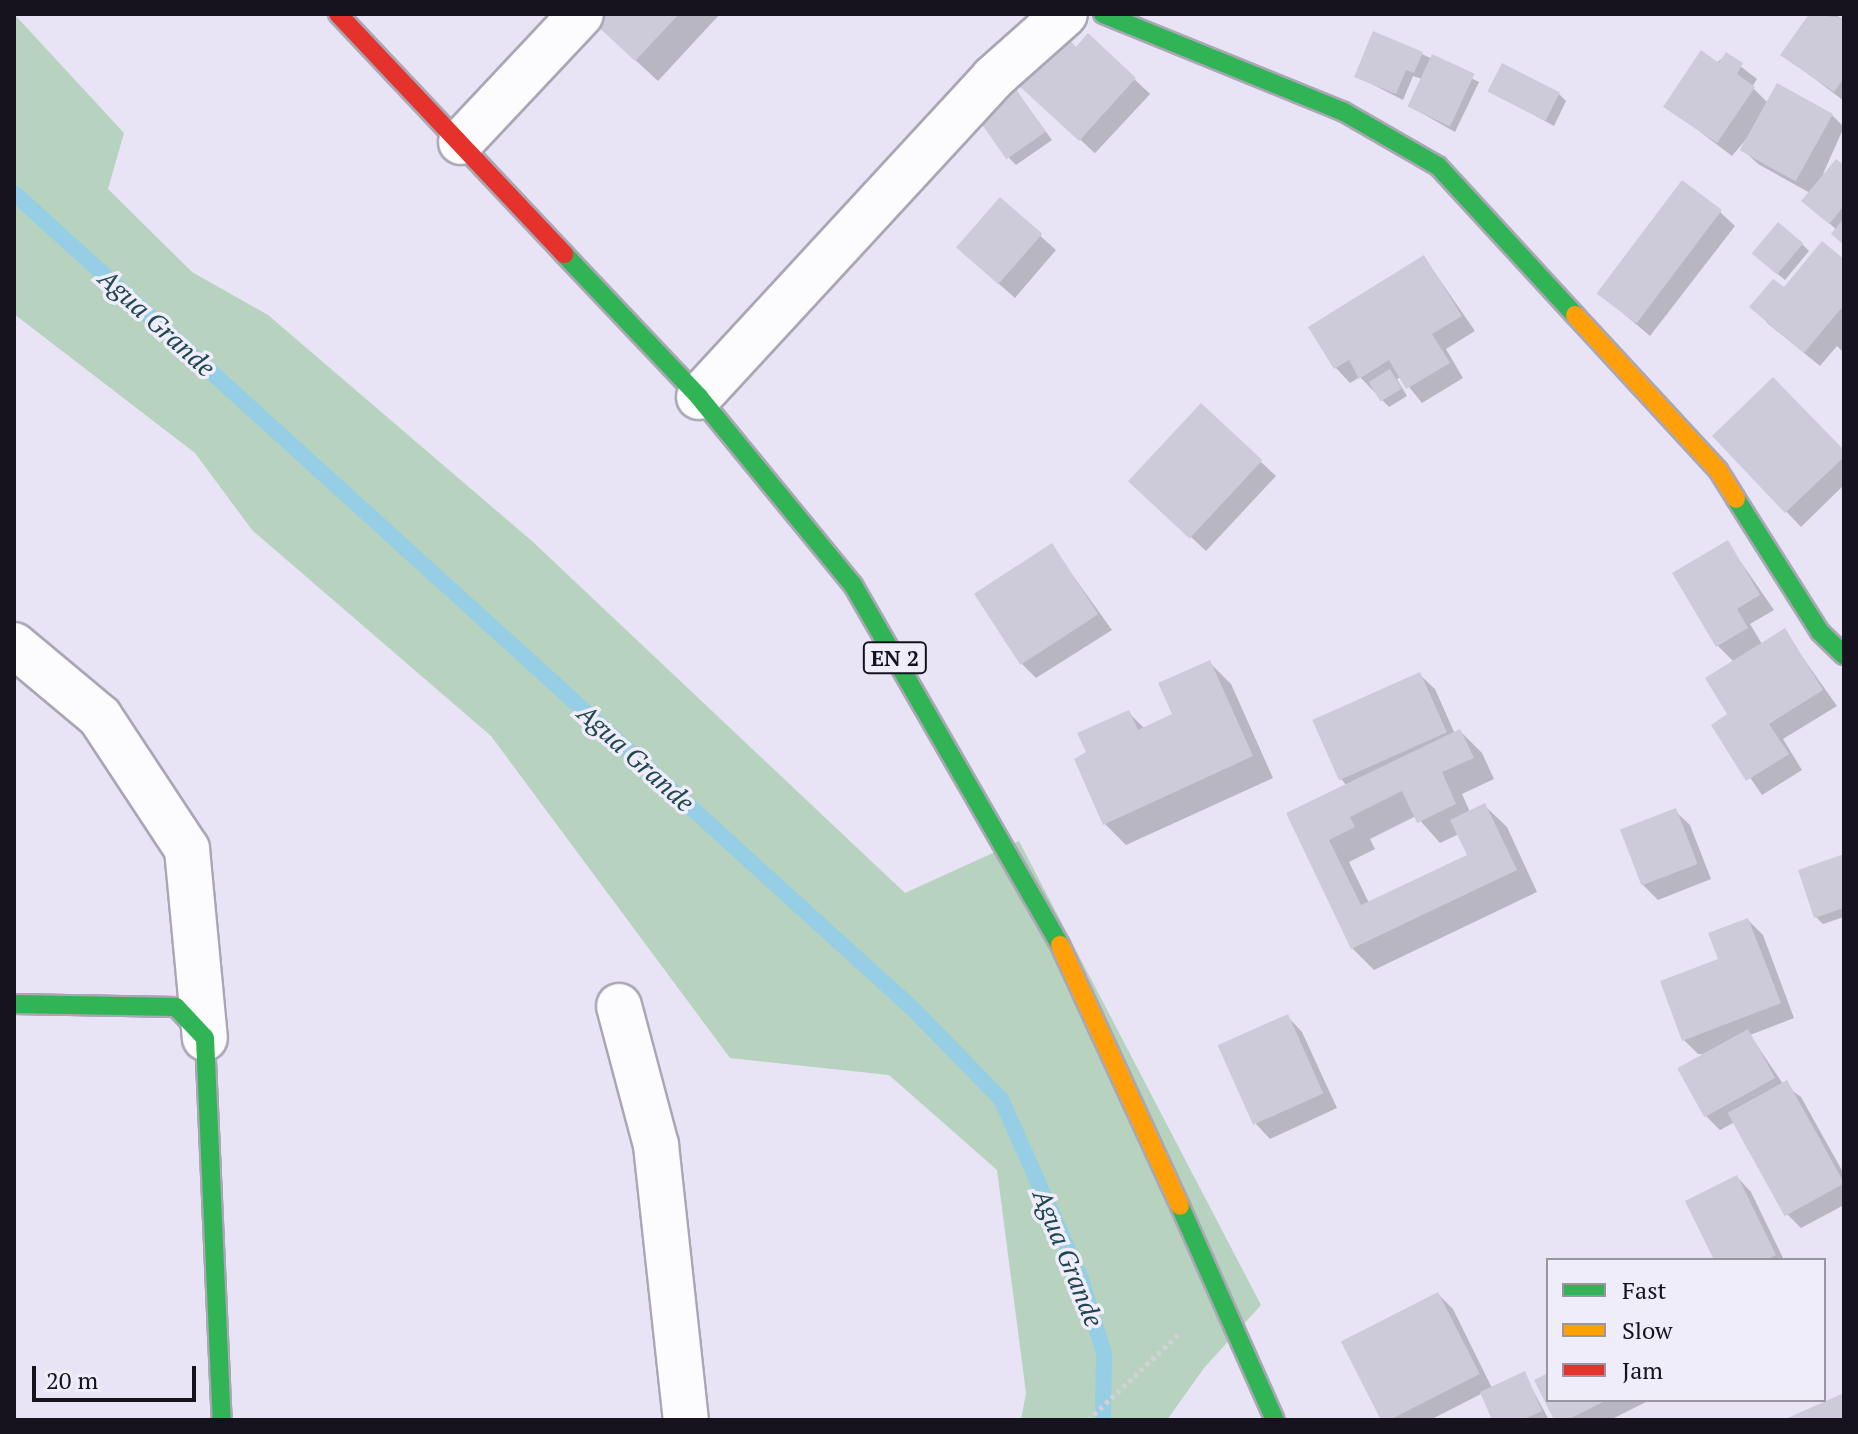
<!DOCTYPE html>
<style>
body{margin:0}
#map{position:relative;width:1858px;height:1434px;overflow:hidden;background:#e8e4f5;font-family:"PT Serif",serif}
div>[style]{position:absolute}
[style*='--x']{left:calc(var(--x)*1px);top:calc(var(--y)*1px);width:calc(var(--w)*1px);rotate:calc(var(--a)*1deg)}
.forest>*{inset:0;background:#b7d2bf}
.shadow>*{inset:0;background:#0003;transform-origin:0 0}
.stream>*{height:16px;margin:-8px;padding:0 8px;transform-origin:8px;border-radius:8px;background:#96cee5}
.building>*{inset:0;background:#cdcbd9;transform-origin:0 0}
.path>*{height:5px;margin-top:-2.5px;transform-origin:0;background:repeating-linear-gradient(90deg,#d3d1d6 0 4px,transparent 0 8px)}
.roads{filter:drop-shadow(2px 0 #aaa7b5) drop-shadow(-2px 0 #aaa7b5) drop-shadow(0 2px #aaa7b5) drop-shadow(0 -2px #aaa7b5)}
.street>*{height:44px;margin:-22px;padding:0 22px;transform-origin:22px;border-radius:22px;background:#fcfbfe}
.fast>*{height:18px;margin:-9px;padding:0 9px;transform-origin:9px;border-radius:9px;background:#30b455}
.slow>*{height:18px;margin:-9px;padding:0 9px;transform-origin:9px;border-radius:9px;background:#ff9f0a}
.jam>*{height:18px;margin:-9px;padding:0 9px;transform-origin:9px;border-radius:9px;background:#e5322d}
span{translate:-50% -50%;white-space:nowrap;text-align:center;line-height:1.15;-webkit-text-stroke:7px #f0edfa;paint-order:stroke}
.shield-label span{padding:2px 6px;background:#f0edfa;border:2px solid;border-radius:6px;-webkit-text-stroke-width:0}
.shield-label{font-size:22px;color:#16131e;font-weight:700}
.water-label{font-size:26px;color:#204651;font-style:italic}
.frame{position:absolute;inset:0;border:16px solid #16131e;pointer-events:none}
.legend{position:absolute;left:1546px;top:1258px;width:280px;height:144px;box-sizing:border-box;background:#f0edfa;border:2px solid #9996a2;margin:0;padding:10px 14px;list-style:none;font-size:24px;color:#16131e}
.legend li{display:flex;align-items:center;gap:16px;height:40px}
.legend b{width:40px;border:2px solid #9996a2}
.scale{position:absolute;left:32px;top:1366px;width:164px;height:36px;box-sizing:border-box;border:4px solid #16131e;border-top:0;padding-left:10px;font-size:24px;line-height:28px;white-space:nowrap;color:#16131e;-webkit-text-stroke:6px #f0edfa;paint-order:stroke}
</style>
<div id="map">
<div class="forest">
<i style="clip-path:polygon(14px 14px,124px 133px,108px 189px,192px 272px,268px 315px,533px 542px,905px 893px,1019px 841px,1261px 1305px,1204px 1368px,1167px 1420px,1021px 1420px,1026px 1393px,997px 1170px,889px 1075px,730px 1058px,491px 736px,252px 530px,195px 453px,14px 314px)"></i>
</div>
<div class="shadow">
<i style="clip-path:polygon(603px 14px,720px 14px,658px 81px,617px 43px)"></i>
<i style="clip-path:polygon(1811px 14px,1835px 14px,1844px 21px,1844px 101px,1783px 55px)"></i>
<i style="left:1088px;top:36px;width:85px;height:81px;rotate:43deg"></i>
<i style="clip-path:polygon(1422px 54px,1479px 82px,1455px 132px,1409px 106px,1422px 79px,1413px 76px,1403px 100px,1356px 76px)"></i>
<i style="clip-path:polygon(1726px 55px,1757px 79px,1752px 87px,1769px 104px,1832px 115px,1844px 127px,1823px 174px,1844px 168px,1844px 244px,1837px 230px,1810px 207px,1810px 193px,1758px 164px,1743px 150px,1753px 131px,1732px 156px,1666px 106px)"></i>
<i style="clip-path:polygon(1490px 91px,1559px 94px,1566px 101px,1554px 126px)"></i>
<i style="clip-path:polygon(1019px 95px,1052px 140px,1016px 165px,1009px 158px)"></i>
<i style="clip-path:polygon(1000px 200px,1056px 250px,1015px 298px,974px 262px)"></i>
<i style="clip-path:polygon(1720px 212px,1735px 226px,1650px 336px,1598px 292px)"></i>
<i style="clip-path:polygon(1802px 244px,1809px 251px,1785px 280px,1762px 261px)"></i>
<i style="clip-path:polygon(1424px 257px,1475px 331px,1446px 349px,1463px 378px,1422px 403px,1401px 377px,1397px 379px,1407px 396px,1389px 407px,1360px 377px,1350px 383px,1336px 368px,1311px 328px)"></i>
<i style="clip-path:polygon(1844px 262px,1844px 353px,1837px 346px,1820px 366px,1766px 322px,1784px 290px)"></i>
<i style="clip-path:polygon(1715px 436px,1844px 453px,1844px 485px,1801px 527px)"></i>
<i style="clip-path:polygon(1261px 462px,1276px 476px,1206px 551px,1146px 495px)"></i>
<i style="clip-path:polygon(1727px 542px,1774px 610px,1750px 624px,1762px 644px,1784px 631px,1837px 706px,1783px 739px,1802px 770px,1762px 795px,1714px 725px,1729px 715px,1734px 662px,1717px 645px)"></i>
<i style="clip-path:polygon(1051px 545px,1112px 630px,1036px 678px,1022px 664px)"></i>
<i style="clip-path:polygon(1209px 662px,1231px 684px,1273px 778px,1126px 845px,1105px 824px,1089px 753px,1128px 712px,1145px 729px,1174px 715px)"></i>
<i style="clip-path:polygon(evenodd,1420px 675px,1435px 689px,1455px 734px,1460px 731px,1482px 753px,1494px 779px,1462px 794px,1470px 812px,1485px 806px,1507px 827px,1537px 892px,1374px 970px,1352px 948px,1288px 814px,1347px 786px,1341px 779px,1420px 675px,1416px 816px,1440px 843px,1459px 834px,1469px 856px,1369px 903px,1349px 862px,1375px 849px,1370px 839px,1416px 816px)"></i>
<i style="clip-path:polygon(1675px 811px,1690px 825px,1711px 879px,1658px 900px,1643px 885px)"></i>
<i style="clip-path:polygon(1844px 857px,1844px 917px,1823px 924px,1816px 917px)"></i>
<i style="clip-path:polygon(1748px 920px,1763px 935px,1794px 1018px,1750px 1035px,1783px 1084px,1801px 1097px,1844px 1174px,1844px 1205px,1801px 1228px,1787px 1214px,1735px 1122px,1720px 1130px,1705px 1115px,1708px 1054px,1698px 1054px,1684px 1040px,1721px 960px)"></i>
<i style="clip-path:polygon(1288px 1017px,1302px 1032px,1337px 1108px,1270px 1139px,1256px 1124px)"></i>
<i style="clip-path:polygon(1737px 1177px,1751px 1192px,1784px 1260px,1716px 1260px)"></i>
<i style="clip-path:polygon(1438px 1294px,1453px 1309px,1492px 1388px,1524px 1374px,1548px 1418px,1494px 1420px,1481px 1394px,1430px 1420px,1383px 1420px,1343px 1341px)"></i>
<i style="clip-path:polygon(1548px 1376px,1548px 1400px,1650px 1400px,1610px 1420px,1556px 1420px,1537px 1381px)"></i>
</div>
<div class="stream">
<i style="--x:14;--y:193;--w:1216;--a:42.23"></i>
<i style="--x:914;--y:1010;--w:124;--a:45.7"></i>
<i style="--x:1001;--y:1099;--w:197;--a:66"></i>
<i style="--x:1081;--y:1279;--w:77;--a:72.7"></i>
<i style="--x:1104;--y:1353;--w:67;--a:90.9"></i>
</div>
<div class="building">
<i style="clip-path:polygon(600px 14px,679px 14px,635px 61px,593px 22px)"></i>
<i style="clip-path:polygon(1809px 14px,1844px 18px,1844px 78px,1834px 92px,1780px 55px)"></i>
<i style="clip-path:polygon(1373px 31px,1423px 52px,1414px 73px,1406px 70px,1396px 94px,1354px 77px)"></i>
<i style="clip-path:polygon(1062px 32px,1076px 47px,1088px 33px,1136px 78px,1079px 141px,1015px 82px)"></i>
<i style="clip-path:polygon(1701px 50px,1719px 63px,1726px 52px,1743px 63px,1737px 74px,1755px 87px,1717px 143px,1663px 107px)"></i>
<i style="left:1432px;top:54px;width:47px;height:58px;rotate:25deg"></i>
<i style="left:1502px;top:63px;width:65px;height:32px;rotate:27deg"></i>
<i style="left:1777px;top:83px;width:64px;height:77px;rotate:29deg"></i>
<i style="left:1013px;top:85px;width:57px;height:48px;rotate:55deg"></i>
<i style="clip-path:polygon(1836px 159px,1844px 165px,1844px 206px,1829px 224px,1801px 201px)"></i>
<i style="left:1682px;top:180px;width:50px;height:142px;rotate:37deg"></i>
<i style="left:1000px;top:197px;width:56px;height:67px;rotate:41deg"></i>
<i style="clip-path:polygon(1844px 218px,1844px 245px,1831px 234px)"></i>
<i style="left:1778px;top:222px;width:33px;height:41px;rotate:40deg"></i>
<i style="clip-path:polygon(1822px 241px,1844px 259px,1844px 305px,1804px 353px,1749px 307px,1773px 279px,1784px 287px)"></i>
<i style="clip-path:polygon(1424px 255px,1462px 316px,1432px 334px,1450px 363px,1406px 389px,1389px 360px,1359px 379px,1349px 360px,1334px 369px,1308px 327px)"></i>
<i style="left:1390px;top:369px;width:23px;height:25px;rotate:59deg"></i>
<i style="clip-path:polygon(1773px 377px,1844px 450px,1844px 457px,1785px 513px,1712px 436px)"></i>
<i style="left:1201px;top:403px;width:84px;height:107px;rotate:43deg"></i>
<i style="clip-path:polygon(1728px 540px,1760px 595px,1737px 609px,1748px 628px,1716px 647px,1672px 573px)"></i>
<i style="left:1052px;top:543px;width:85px;height:93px;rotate:57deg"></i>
<i style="clip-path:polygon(1785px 628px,1823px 690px,1769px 724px,1789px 754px,1746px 781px,1711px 725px,1727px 714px,1705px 678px)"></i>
<i style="clip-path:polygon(1210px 660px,1253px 756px,1103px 825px,1074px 759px,1086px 752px,1077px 733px,1129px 710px,1138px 730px,1172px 714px,1158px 683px)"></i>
<i style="left:1420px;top:672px;width:66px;height:118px;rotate:66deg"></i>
<i style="clip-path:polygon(1460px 729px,1474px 758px,1442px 772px,1456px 804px,1417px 823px,1402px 791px,1350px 817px,1355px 827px,1329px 840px,1361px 905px,1467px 855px,1450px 820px,1485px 803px,1517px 870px,1351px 949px,1286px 813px)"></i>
<i style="left:1676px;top:808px;width:60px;height:60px;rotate:69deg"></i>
<i style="clip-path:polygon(1844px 854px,1844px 908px,1814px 918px,1798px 870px)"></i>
<i style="clip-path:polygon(1748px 918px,1781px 1003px,1682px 1041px,1660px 981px,1718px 959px,1708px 933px)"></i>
<i style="left:1288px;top:1014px;width:87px;height:77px;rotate:66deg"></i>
<i style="left:1748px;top:1029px;width:56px;height:81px;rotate:61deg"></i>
<i style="left:1787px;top:1080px;width:118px;height:68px;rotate:61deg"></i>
<i style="clip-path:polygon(1737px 1175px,1776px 1255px,1767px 1260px,1714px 1260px,1685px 1201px)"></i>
<i style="left:1438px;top:1292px;width:92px;height:109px;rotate:63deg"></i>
<i style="clip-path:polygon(1525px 1371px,1542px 1411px,1522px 1420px,1492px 1420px,1480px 1392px)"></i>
<i style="clip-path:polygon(1548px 1373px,1548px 1400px,1607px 1400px,1567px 1420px,1554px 1420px,1534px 1380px)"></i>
<i style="clip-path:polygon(1844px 1393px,1844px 1420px,1783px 1420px)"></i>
</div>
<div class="path">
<i style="--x:1088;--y:1420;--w:127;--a:-43.4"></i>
</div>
<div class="roads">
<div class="street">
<i style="--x:461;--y:142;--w:175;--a:-46.8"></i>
<i style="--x:699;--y:397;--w:434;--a:-47.3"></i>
<i style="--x:993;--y:78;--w:96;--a:-41.6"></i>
<i style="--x:14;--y:645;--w:112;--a:39.9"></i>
<i style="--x:100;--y:717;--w:158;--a:56.6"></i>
<i style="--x:187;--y:849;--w:190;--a:84.6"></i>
<i style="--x:619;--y:1006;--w:144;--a:75.1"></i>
<i style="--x:656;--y:1145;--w:277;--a:83.8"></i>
</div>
<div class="fast">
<i style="--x:1103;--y:14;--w:260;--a:22.1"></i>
<i style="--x:1344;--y:112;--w:108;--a:29.9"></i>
<i style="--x:1438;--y:166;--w:202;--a:47.4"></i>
<i style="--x:564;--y:254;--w:197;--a:46.6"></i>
<i style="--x:699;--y:397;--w:243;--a:50.7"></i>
<i style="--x:853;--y:585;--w:415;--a:60.1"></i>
<i style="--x:1736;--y:499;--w:157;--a:57.7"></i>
<i style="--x:1820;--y:632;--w:33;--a:44"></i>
<i style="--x:14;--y:1004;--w:162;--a:1.1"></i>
<i style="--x:176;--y:1007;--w:42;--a:46.9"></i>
<i style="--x:205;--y:1038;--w:382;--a:87.5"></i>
<i style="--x:1180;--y:1206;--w:234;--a:66.1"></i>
</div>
<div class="slow">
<i style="--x:1575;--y:315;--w:211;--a:47.3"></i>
<i style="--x:1718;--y:470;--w:34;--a:58"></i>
<i style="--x:1060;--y:945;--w:287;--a:65.3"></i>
</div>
<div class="jam">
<i style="--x:338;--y:14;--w:330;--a:46.7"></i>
</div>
</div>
<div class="shield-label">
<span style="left:895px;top:658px">EN 2</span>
</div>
<div class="water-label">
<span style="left:157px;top:323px;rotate:42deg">Agua Grande</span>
<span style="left:636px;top:758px;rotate:42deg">Agua Grande</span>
<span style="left:1068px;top:1258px;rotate:68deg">Agua Grande</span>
</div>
<div class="frame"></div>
<ul class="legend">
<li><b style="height:10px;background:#30b455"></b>Fast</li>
<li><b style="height:10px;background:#ff9f0a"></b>Slow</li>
<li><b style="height:10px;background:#e5322d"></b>Jam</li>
</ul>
<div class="scale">20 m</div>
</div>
